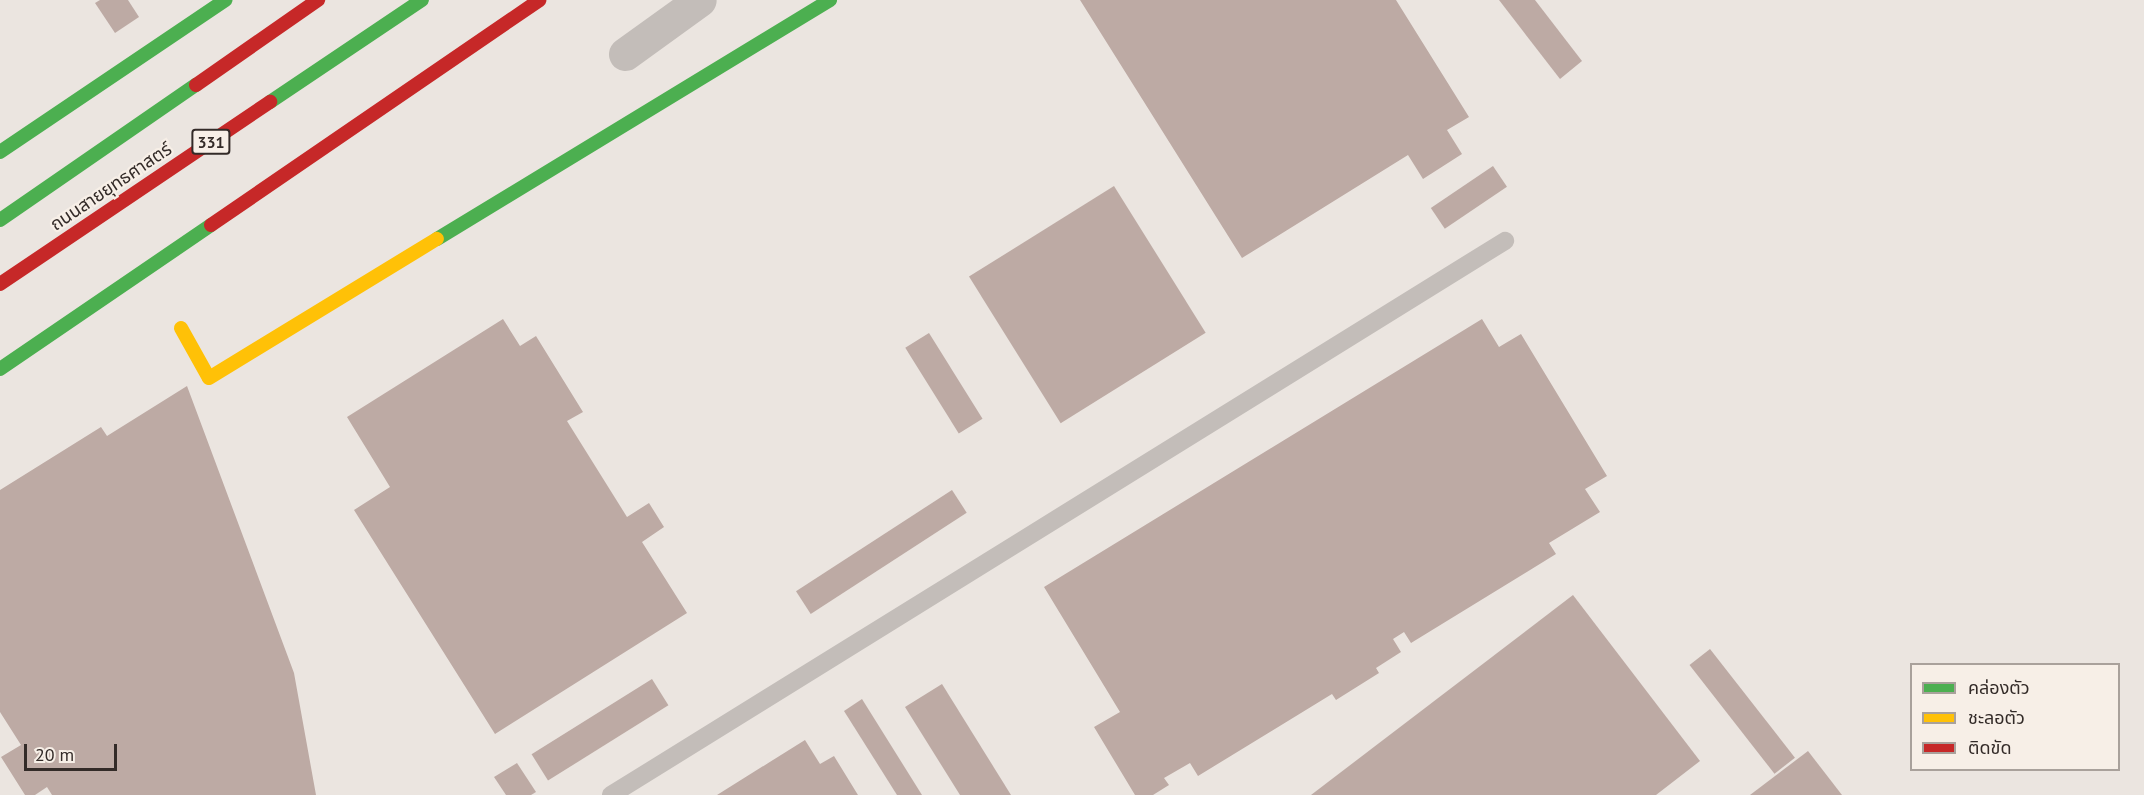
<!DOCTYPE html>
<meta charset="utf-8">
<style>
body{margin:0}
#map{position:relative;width:2144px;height:795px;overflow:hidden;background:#ebe5e0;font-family:"PT Sans","Noto Sans Thai",sans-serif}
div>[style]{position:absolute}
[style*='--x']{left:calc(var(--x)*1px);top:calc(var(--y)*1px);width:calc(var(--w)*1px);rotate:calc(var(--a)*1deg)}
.building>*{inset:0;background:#bdaaa4;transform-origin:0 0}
.lane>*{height:18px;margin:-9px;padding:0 9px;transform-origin:9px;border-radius:9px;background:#c3bdb9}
.street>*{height:33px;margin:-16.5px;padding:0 16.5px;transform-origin:16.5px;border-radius:16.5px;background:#c3bdb9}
.fast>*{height:14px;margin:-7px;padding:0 7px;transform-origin:7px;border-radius:7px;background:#4caf50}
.slow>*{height:14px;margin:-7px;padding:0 7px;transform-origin:7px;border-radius:7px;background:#ffc107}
.jam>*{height:14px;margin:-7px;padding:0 7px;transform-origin:7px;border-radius:7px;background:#c62828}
span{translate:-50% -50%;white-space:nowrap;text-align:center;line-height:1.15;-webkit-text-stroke:4.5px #f7efe7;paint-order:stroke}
.shield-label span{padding:2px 4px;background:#f7efe7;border:2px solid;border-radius:4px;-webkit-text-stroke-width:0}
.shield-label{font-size:16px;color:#332b28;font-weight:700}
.street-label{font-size:18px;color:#332b28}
.legend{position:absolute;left:1910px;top:663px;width:210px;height:108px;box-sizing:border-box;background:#f7efe7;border:2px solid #a9a19b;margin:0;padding:8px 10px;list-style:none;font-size:18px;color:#332b28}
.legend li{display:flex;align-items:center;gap:12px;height:30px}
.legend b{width:30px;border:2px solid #a9a19b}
.scale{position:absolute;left:24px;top:744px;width:93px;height:27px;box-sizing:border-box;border:3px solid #332b28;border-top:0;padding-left:8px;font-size:18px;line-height:21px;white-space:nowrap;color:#332b28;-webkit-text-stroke:4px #f7efe7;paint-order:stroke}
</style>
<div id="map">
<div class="building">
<i style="clip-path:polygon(100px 0,128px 0,139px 17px,115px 33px,95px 3px)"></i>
<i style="clip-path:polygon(1080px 0,1396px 0,1469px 117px,1447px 130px,1462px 154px,1423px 179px,1408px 155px,1242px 258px)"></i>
<i style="clip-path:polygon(1499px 0,1535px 0,1582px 61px,1560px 79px)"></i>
<i style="left:1493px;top:166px;width:25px;height:75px;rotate:56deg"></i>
<i style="left:1114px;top:186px;width:173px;height:171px;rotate:58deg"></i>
<i style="clip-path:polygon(503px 319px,520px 346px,536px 336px,583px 412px,567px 421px,627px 517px,649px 503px,664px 527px,642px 542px,687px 613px,495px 734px,354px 510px,390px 487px,347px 417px)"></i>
<i style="clip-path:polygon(1482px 319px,1499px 347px,1521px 334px,1607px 476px,1585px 489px,1600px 512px,1549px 543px,1556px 554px,1411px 643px,1404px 632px,1393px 639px,1401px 652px,1376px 668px,1379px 673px,1336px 700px,1332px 694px,1198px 776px,1190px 763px,1164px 778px,1169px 785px,1153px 795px,1135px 795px,1094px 727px,1120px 712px,1044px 587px)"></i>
<i style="left:929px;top:333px;width:101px;height:28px;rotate:58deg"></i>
<i style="clip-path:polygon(187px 386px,294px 673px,316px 795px,52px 795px,47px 787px,35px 795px,25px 795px,1px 757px,21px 745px,0 712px,0 490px,101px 427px,107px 436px)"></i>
<i style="left:952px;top:490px;width:27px;height:186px;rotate:57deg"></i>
<i style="clip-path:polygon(1573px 595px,1700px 761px,1656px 795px,1311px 795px)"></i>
<i style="left:1710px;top:649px;width:138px;height:26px;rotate:52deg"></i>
<i style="left:652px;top:679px;width:31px;height:142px;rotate:58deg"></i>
<i style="clip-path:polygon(942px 684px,1011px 795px,960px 795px,905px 707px)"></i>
<i style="clip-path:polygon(862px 699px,922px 795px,897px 795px,844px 711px)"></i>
<i style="clip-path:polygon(805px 740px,820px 764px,834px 756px,858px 795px,717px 795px)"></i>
<i style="clip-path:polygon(1808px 751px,1842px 795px,1750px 795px)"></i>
<i style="clip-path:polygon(517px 763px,536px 792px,531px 795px,506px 795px,494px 777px)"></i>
</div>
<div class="lane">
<i style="--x:611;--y:795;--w:1052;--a:-31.79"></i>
</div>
<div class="street">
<i style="--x:625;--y:54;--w:92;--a:-35.8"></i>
</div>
<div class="fast">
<i style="--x:270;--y:102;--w:183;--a:-33.9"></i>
<i style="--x:0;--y:152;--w:272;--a:-34"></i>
<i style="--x:0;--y:220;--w:238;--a:-34.6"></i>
<i style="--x:437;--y:239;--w:460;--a:-31.3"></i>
<i style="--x:0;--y:369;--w:255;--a:-34.3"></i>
</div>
<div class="slow">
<i style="--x:181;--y:328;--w:57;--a:60.8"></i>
<i style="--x:209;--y:378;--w:267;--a:-31.4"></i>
</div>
<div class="jam">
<i style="--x:196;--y:85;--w:149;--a:-34.9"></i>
<i style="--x:211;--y:225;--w:398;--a:-34.4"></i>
<i style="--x:0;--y:284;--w:326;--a:-34"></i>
</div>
<div class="shield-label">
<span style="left:211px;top:142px">331</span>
</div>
<div class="street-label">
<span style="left:111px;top:187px;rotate:-34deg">ถนนสายยุทธศาสตร์</span>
</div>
<ul class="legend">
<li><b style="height:8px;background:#4caf50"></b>คล่องตัว</li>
<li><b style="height:8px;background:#ffc107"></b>ชะลอตัว</li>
<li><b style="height:8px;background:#c62828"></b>ติดขัด</li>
</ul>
<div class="scale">20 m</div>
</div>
